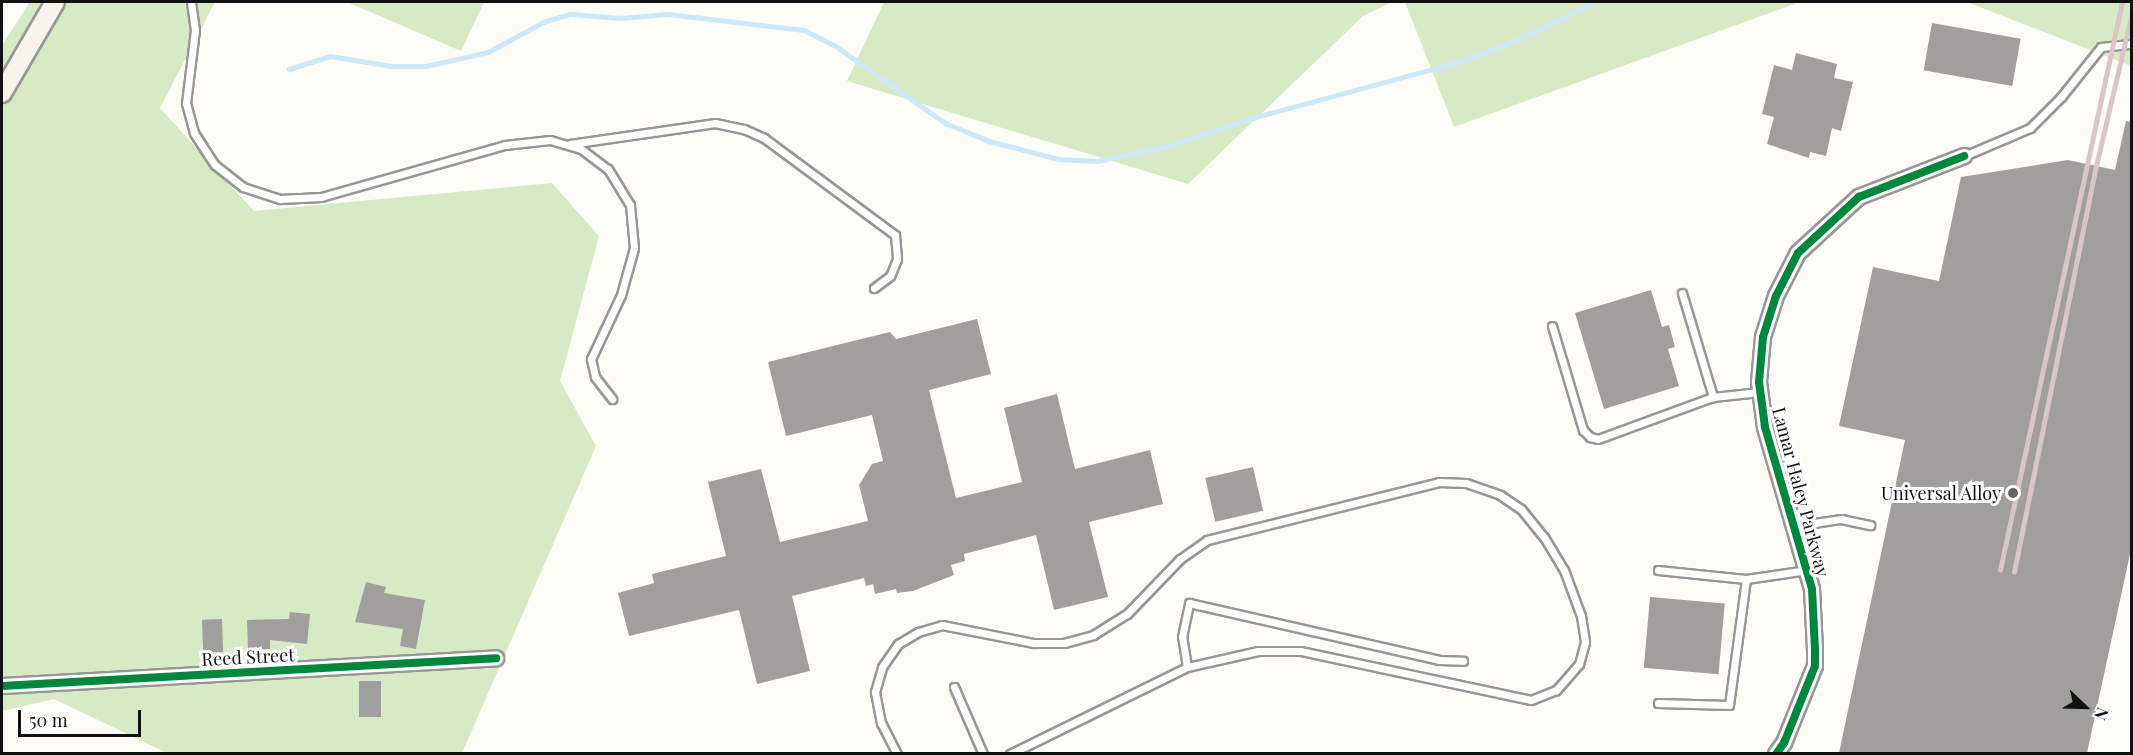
<!DOCTYPE html>
<style>
body{margin:0}
#map{position:relative;width:2133px;height:755px;overflow:hidden;background:#fdfcf7;font-family:"Playfair Display",serif}
div>[style]{position:absolute}
[style*='--x']{left:calc(var(--x)*1px);top:calc(var(--y)*1px);width:calc(var(--w)*1px);rotate:calc(var(--a)*1deg)}
.forest>*{inset:0;background:#d8eac5}
.stream>*{height:5px;margin:-2.5px;padding:0 2.5px;transform-origin:2.5px;border-radius:2.5px;background:#cde8f7}
.building>*{inset:0;background:#a19f9c;transform-origin:0 0}
.roads{filter:drop-shadow(2px 0 #979795) drop-shadow(-2px 0 #979795) drop-shadow(0 2px #979795) drop-shadow(0 -2px #979795)}
.lane>*{height:7px;margin:-3.5px;padding:0 3.5px;transform-origin:3.5px;border-radius:3.5px;background:#fffffe}
.street>*{height:14px;margin:-7px;padding:0 7px;transform-origin:7px;border-radius:7px;background:#fffffe}
.secondary>*{height:18px;margin:-9px;padding:0 9px;transform-origin:9px;border-radius:9px;background:#f6f4eb}
.rail>*{height:4.5px;margin:-2.25px;padding:0 2.25px;transform-origin:2.25px;border-radius:2.25px;background:#d9c6c7}
.cycleway>*{height:8px;margin:-4px;padding:0 4px;transform-origin:4px;border-radius:4px;background:#00873e}
.dots>*{width:16px;height:16px;translate:-50% -50%;box-sizing:border-box;border:3px solid #fff;border-radius:50%}
span{translate:-50% -50%;white-space:nowrap;text-align:center;line-height:1.15;-webkit-text-stroke:6px #fff;paint-order:stroke}
.street-label{font-size:18px;color:#111}
.poi-label{font-size:18px;color:#111}
.right{translate:-100% -50%;text-align:right}
.frame{position:absolute;inset:0;border:3px solid #111;pointer-events:none}
.north{position:absolute;left:2055px;top:677px;width:60px;height:60px;-webkit-text-stroke:4px #fff;paint-order:stroke;rotate:113deg;font-size:16px;font-weight:700;line-height:24px;text-align:center;color:#111}
.north::after{content:'';display:block;margin:auto;width:21px;height:27px;background:#111;clip-path:polygon(50% 0,100% 100%,50% 72%,0 100%)}
.scale{position:absolute;left:18px;top:710px;width:123px;height:27px;box-sizing:border-box;border:3px solid #111;border-top:0;padding-left:8px;font-size:18px;line-height:21px;white-space:nowrap;color:#111;-webkit-text-stroke:4px #fff;paint-order:stroke}
</style>
<div id="map">
<div class="forest">
<i style="clip-path:polygon(30px 2px,215px 2px,160px 108px,254px 211px,552px 183px,599px 236px,560px 381px,596px 446px,462px 753px,167px 753px,54px 699px,2px 711px,2px 45px)"></i>
<i style="clip-path:polygon(347px 2px,484px 2px,461px 51px)"></i>
<i style="clip-path:polygon(884px 2px,1392px 2px,1363px 16px,1188px 184px,847px 81px)"></i>
<i style="clip-path:polygon(1405px 2px,1800px 2px,1454px 127px)"></i>
<i style="clip-path:polygon(1967px 2px,2131px 2px,2131px 66px)"></i>
</div>
<div class="stream">
<i style="--x:289;--y:69;--w:43;--a:-17.6"></i>
<i style="--x:330;--y:56;--w:62;--a:9.3"></i>
<i style="--x:391;--y:66;--w:35;--a:0"></i>
<i style="--x:426;--y:66;--w:64;--a:-12.7"></i>
<i style="--x:488;--y:52;--w:63;--a:-28.6"></i>
<i style="--x:543;--y:22;--w:28;--a:-17"></i>
<i style="--x:570;--y:14;--w:50;--a:4.6"></i>
<i style="--x:620;--y:18;--w:48;--a:-4.8"></i>
<i style="--x:668;--y:14;--w:137;--a:6.7"></i>
<i style="--x:804;--y:30;--w:34;--a:27"></i>
<i style="--x:834;--y:45;--w:136;--a:35.1"></i>
<i style="--x:945;--y:123;--w:48;--a:22.2"></i>
<i style="--x:989;--y:141;--w:71;--a:14.6"></i>
<i style="--x:1058;--y:159;--w:39;--a:3"></i>
<i style="--x:1097;--y:161;--w:73;--a:-11.9"></i>
<i style="--x:1168;--y:146;--w:89;--a:-18.4"></i>
<i style="--x:1252;--y:118;--w:221;--a:-15.2"></i>
<i style="--x:1465;--y:60;--w:53;--a:-21.2"></i>
<i style="--x:1514;--y:41;--w:90;--a:-25.7"></i>
</div>
<div class="building">
<i style="left:1932px;top:23px;width:90px;height:48px;rotate:10deg"></i>
<i style="clip-path:polygon(1796px 53px,1837px 64px,1834px 78px,1853px 82px,1841px 131px,1832px 128px,1826px 156px,1810px 152px,1809px 158px,1767px 144px,1774px 117px,1762px 114px,1774px 65px,1792px 70px)"></i>
<i style="clip-path:polygon(2126px 121px,2132px 122px,2132px 545px,2087px 753px,1839px 753px,1905px 440px,1839px 426px,1873px 267px,1939px 281px,1961px 177px,2068px 160px,2115px 170px)"></i>
<i style="clip-path:polygon(1651px 290px,1662px 327px,1669px 325px,1675px 347px,1668px 349px,1679px 386px,1604px 409px,1575px 313px)"></i>
<i style="clip-path:polygon(977px 319px,991px 374px,929px 390px,956px 498px,1022px 482px,1004px 408px,1057px 394px,1075px 469px,1150px 450px,1163px 504px,1089px 522px,1108px 597px,1054px 610px,1036px 535px,964px 554px,965px 561px,951px 565px,954px 575px,913px 591px,897px 593px,896px 589px,875px 594px,873px 584px,866px 586px,864px 578px,792px 596px,810px 671px,757px 684px,739px 610px,629px 636px,618px 593px,654px 583px,652px 574px,726px 556px,708px 482px,761px 469px,780px 542px,868px 521px,859px 485px,872px 464px,883px 461px,872px 415px,786px 436px,768px 362px,890px 332px,896px 339px)"></i>
<i style="left:1253px;top:467px;width:45px;height:49px;rotate:77deg"></i>
<i style="clip-path:polygon(366px 582px,386px 587px,384px 593px,425px 600px,416px 649px,400px 646px,403px 629px,355px 622px)"></i>
<i style="left:1650px;top:597px;width:75px;height:71px;rotate:5deg"></i>
<i style="clip-path:polygon(290px 612px,310px 614px,307px 644px,270px 640px,270px 649px,248px 649px,247px 620px,289px 619px)"></i>
<i style="left:222px;top:619px;width:33px;height:20px;rotate:88deg"></i>
<i style="left:359px;top:681px;width:22px;height:36px"></i>
</div>
<div class="roads">
<div class="lane">
<i style="--x:191;--y:2;--w:28;--a:82"></i>
<i style="--x:195;--y:30;--w:74;--a:97"></i>
<i style="--x:186;--y:103;--w:31;--a:75"></i>
<i style="--x:194;--y:133;--w:38;--a:57"></i>
<i style="--x:215;--y:165;--w:36;--a:38"></i>
<i style="--x:243;--y:187;--w:39;--a:18"></i>
<i style="--x:280;--y:199;--w:41;--a:-2.8"></i>
<i style="--x:321;--y:197;--w:191;--a:-15.8"></i>
<i style="--x:505;--y:145;--w:45;--a:-6.3"></i>
<i style="--x:550;--y:140;--w:32;--a:16"></i>
<i style="--x:581;--y:149;--w:34;--a:37"></i>
<i style="--x:608;--y:169;--w:42;--a:58.6"></i>
<i style="--x:630;--y:205;--w:43;--a:84.7"></i>
<i style="--x:634;--y:248;--w:49;--a:105.5"></i>
<i style="--x:621;--y:295;--w:71;--a:115.1"></i>
<i style="--x:591;--y:359;--w:18;--a:77"></i>
<i style="--x:595;--y:377;--w:28;--a:52"></i>
<i style="--x:570;--y:144;--w:147;--a:-8.2"></i>
<i style="--x:715;--y:123;--w:30;--a:12"></i>
<i style="--x:744;--y:129;--w:22;--a:24"></i>
<i style="--x:764;--y:138;--w:163;--a:36.5"></i>
<i style="--x:895;--y:235;--w:24;--a:85"></i>
<i style="--x:897;--y:259;--w:18;--a:112"></i>
<i style="--x:890;--y:276;--w:20;--a:143"></i>
<i style="--x:1964;--y:156;--w:72;--a:-23"></i>
<i style="--x:2030;--y:128;--w:44;--a:-45"></i>
<i style="--x:2061;--y:97;--w:64;--a:-51.3"></i>
<i style="--x:2101;--y:47;--w:31;--a:-6"></i>
<i style="--x:1682;--y:293;--w:109;--a:73.4"></i>
<i style="--x:1552;--y:326;--w:109;--a:73.4"></i>
<i style="--x:1583;--y:430;--w:10;--a:45"></i>
<i style="--x:1590;--y:437;--w:8;--a:14"></i>
<i style="--x:1598;--y:439;--w:122;--a:-20.1"></i>
<i style="--x:1713;--y:397;--w:47;--a:-6.1"></i>
<i style="--x:1794;--y:526;--w:48;--a:-8.5"></i>
<i style="--x:1841;--y:519;--w:30;--a:12"></i>
<i style="--x:1658;--y:570;--w:88;--a:5.8"></i>
<i style="--x:1746;--y:579;--w:62;--a:-8.4"></i>
<i style="--x:954;--y:687;--w:73;--a:66.6"></i>
<i style="--x:1658;--y:703;--w:71;--a:1.6"></i>
<i style="--x:1729;--y:705;--w:127;--a:-82.3"></i>
<i style="--x:897;--y:754;--w:35;--a:-117"></i>
<i style="--x:881;--y:723;--w:32;--a:-101"></i>
<i style="--x:875;--y:692;--w:26;--a:-74"></i>
<i style="--x:882;--y:667;--w:28;--a:-55"></i>
<i style="--x:898;--y:644;--w:23;--a:-31"></i>
<i style="--x:918;--y:632;--w:25;--a:-16"></i>
<i style="--x:942;--y:625;--w:94;--a:11.1"></i>
<i style="--x:1034;--y:643;--w:30;--a:0"></i>
<i style="--x:1064;--y:643;--w:30;--a:-15"></i>
<i style="--x:1093;--y:635;--w:40;--a:-32"></i>
<i style="--x:1127;--y:614;--w:76;--a:-46.1"></i>
<i style="--x:1180;--y:559;--w:33;--a:-35"></i>
<i style="--x:1207;--y:540;--w:239;--a:-14"></i>
<i style="--x:1439;--y:482;--w:27;--a:2"></i>
<i style="--x:1466;--y:483;--w:36;--a:19"></i>
<i style="--x:1500;--y:495;--w:25;--a:34"></i>
<i style="--x:1521;--y:509;--w:36;--a:51"></i>
<i style="--x:1544;--y:537;--w:39;--a:59"></i>
<i style="--x:1564;--y:570;--w:49;--a:69.7"></i>
<i style="--x:1581;--y:616;--w:26;--a:81"></i>
<i style="--x:1585;--y:642;--w:23;--a:105"></i>
<i style="--x:1579;--y:664;--w:35;--a:131"></i>
<i style="--x:1556;--y:690;--w:27;--a:158"></i>
<i style="--x:1531;--y:700;--w:236;--a:-168"></i>
<i style="--x:1300;--y:651;--w:42;--a:180"></i>
<i style="--x:1258;--y:651;--w:73;--a:167.3"></i>
<i style="--x:1010;--y:754;--w:197;--a:-26.2"></i>
<i style="--x:1187;--y:667;--w:30;--a:-99"></i>
<i style="--x:1182;--y:637;--w:35;--a:-78"></i>
<i style="--x:1189;--y:603;--w:256;--a:12.8"></i>
<i style="--x:1439;--y:660;--w:24;--a:2"></i>
</div>
<div class="street">
<i style="--x:2;--y:686;--w:495;--a:-3.2"></i>
<i style="--x:1776;--y:754;--w:14;--a:-54"></i>
<i style="--x:1784;--y:743;--w:83;--a:-68.1"></i>
<i style="--x:1815;--y:666;--w:16;--a:-90"></i>
<i style="--x:1815;--y:650;--w:61;--a:-92.8"></i>
<i style="--x:1812;--y:589;--w:169;--a:-106.2"></i>
<i style="--x:1765;--y:427;--w:45;--a:-97.6"></i>
<i style="--x:1759;--y:382;--w:45;--a:-84.9"></i>
<i style="--x:1763;--y:337;--w:43;--a:-72.4"></i>
<i style="--x:1776;--y:296;--w:48;--a:-62.9"></i>
<i style="--x:1798;--y:253;--w:83;--a:-42.6"></i>
<i style="--x:1859;--y:197;--w:113;--a:-21.3"></i>
</div>
<div class="secondary">
<i style="--x:2;--y:93;--w:105;--a:-59.8"></i>
</div>
</div>
<div class="rail">
<i style="--x:2000;--y:570;--w:581;--a:-77.88"></i>
<i style="--x:2014;--y:572;--w:414;--a:-78.6"></i>
<i style="--x:2096;--y:166;--w:158;--a:-76.8"></i>
</div>
<div class="cycleway">
<i style="--x:2;--y:686;--w:495;--a:-3.2"></i>
<i style="--x:1776;--y:754;--w:14;--a:-54"></i>
<i style="--x:1784;--y:743;--w:83;--a:-68.1"></i>
<i style="--x:1815;--y:666;--w:16;--a:-90"></i>
<i style="--x:1815;--y:650;--w:61;--a:-92.8"></i>
<i style="--x:1812;--y:589;--w:169;--a:-106.2"></i>
<i style="--x:1765;--y:427;--w:45;--a:-97.6"></i>
<i style="--x:1759;--y:382;--w:45;--a:-84.9"></i>
<i style="--x:1763;--y:337;--w:43;--a:-72.4"></i>
<i style="--x:1776;--y:296;--w:48;--a:-62.9"></i>
<i style="--x:1798;--y:253;--w:83;--a:-42.6"></i>
<i style="--x:1859;--y:197;--w:113;--a:-21.3"></i>
</div>
<div class="dots">
<i style="left:2013px;top:493px;background:#646362"></i>
</div>
<div class="street-label">
<span style="left:1801px;top:492px;rotate:75deg">Lamar Haley Parkway</span>
<span style="left:248px;top:657px;rotate:-3deg">Reed Street</span>
</div>
<div class="poi-label">
<span class="right" style="left:2001px;top:493px">Universal Alloy</span>
</div>
<div class="frame"></div>
<div class="north">N</div>
<div class="scale">50 m</div>
</div>
